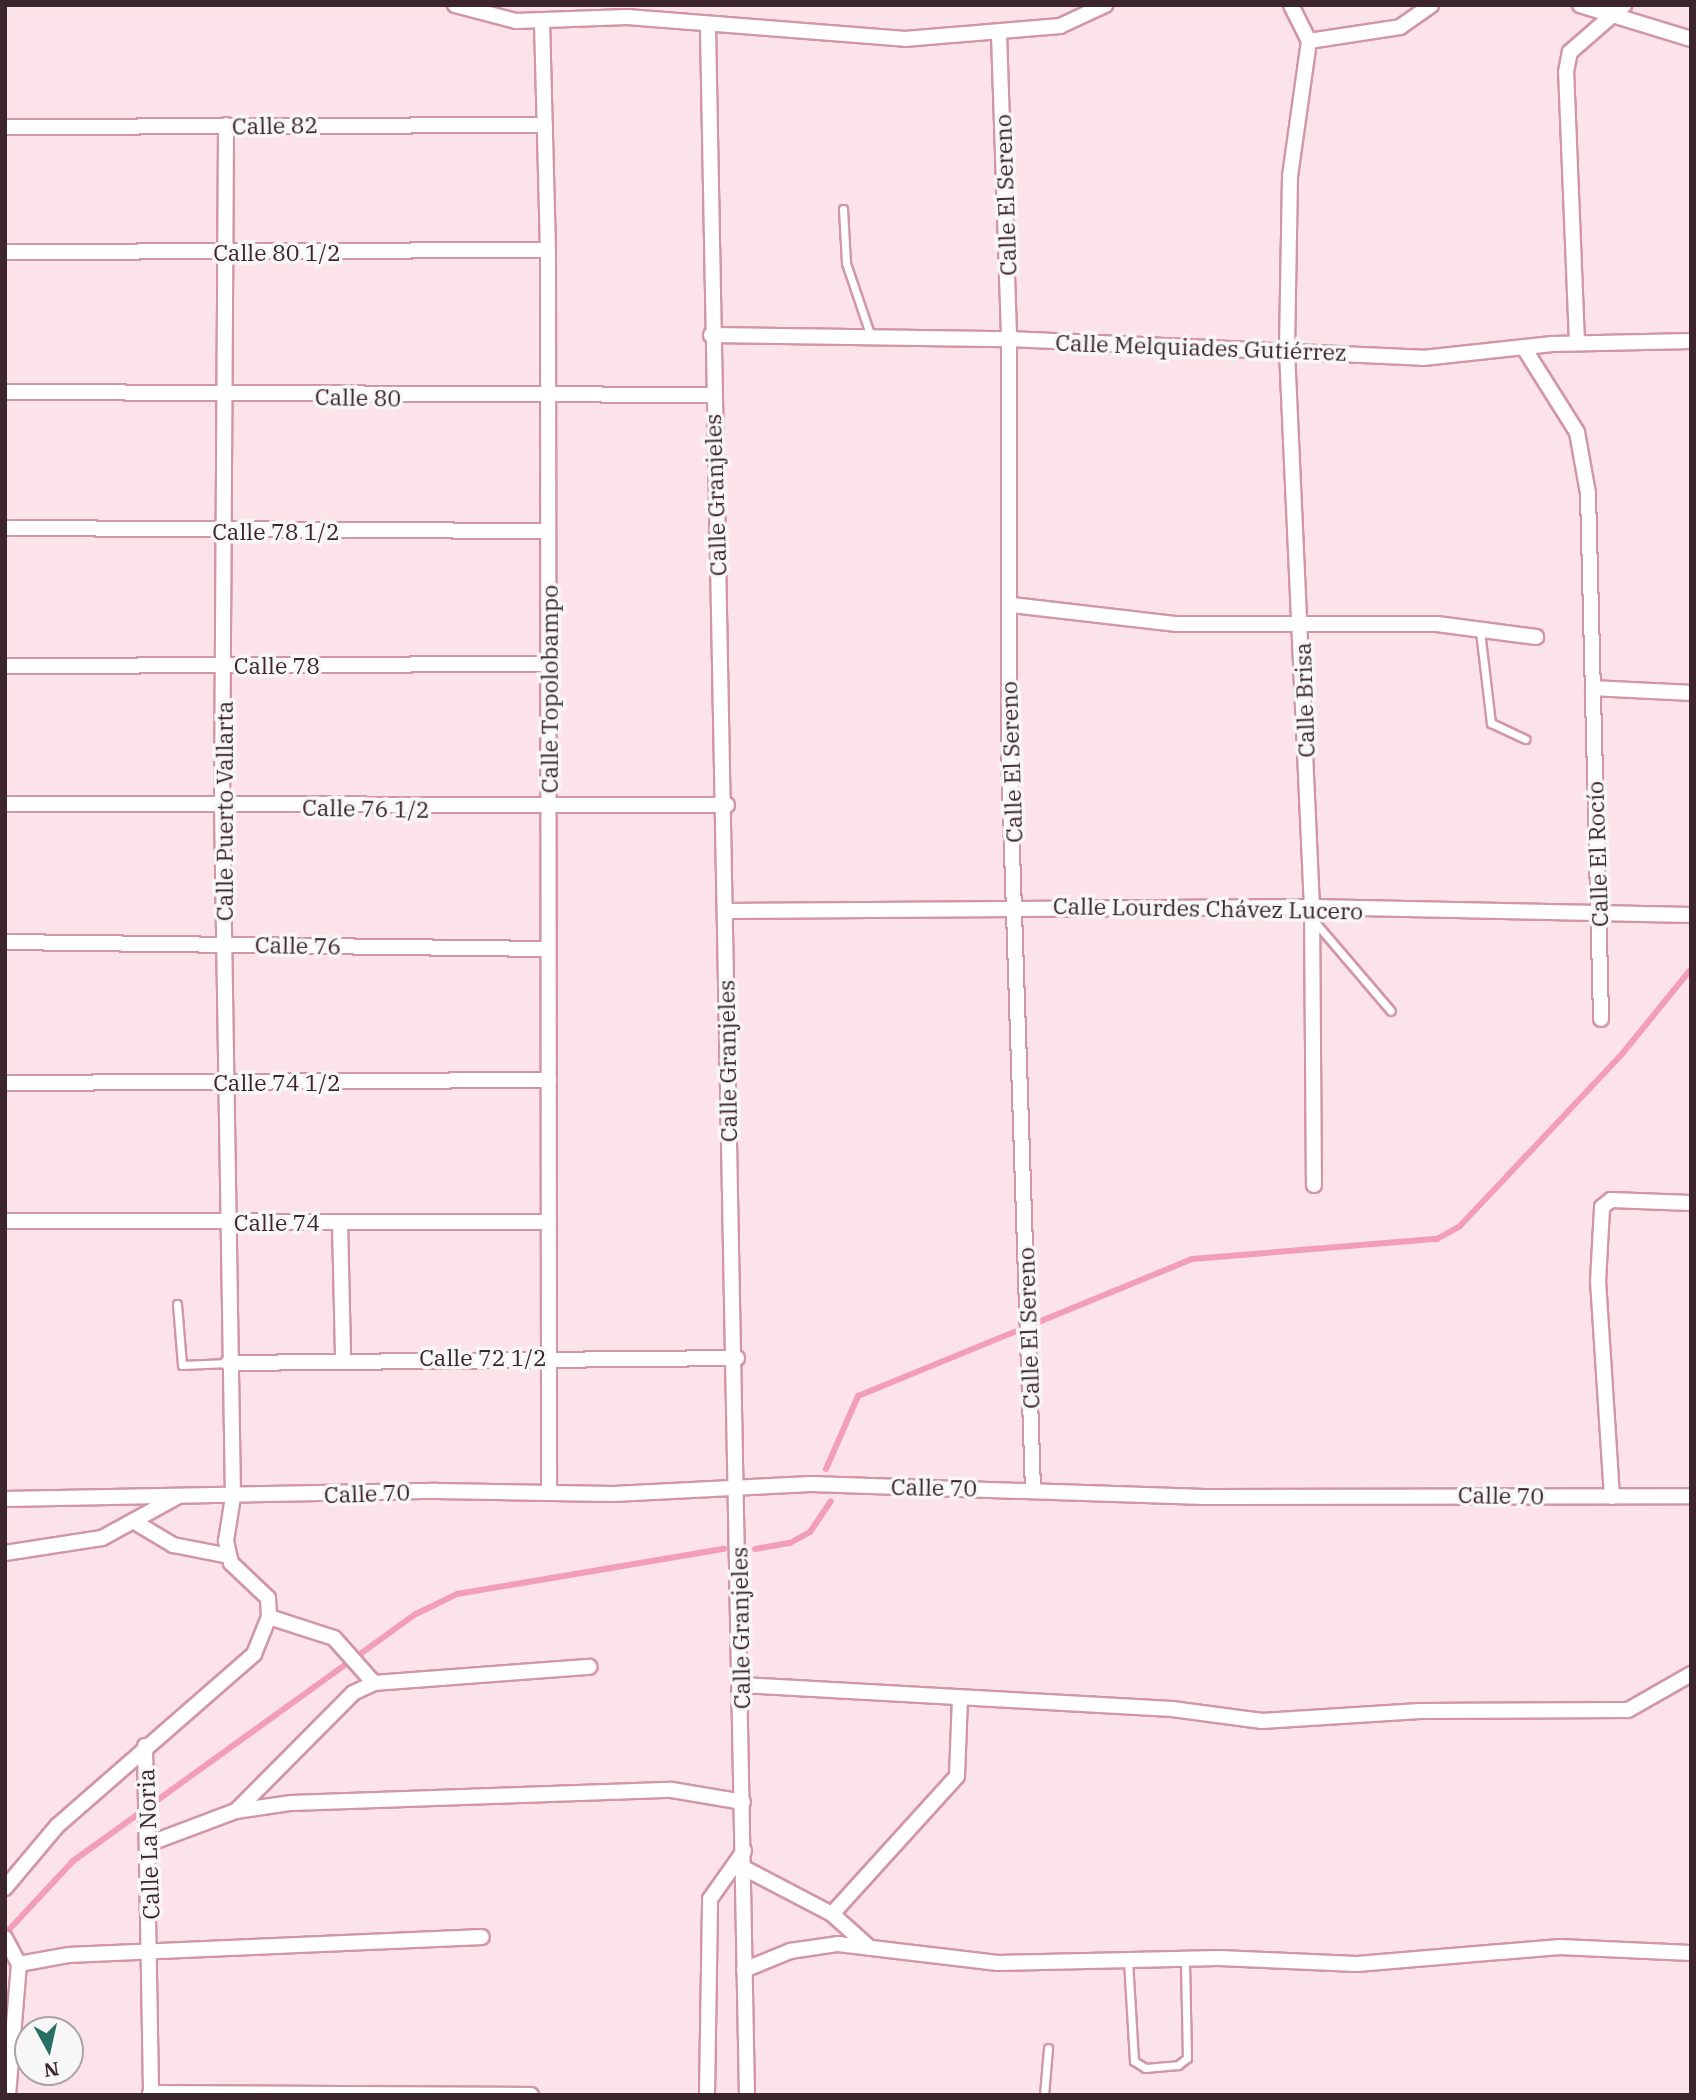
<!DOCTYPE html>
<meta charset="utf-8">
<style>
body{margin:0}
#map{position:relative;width:1696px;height:2100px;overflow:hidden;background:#fce2e9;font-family:"IBM Plex Serif",serif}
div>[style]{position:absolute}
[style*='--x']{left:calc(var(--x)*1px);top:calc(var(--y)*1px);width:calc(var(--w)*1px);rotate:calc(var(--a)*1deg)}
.stream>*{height:6px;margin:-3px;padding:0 3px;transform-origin:3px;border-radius:3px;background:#f39eb9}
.roads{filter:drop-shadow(2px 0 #d196a7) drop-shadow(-2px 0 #d196a7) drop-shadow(0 2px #d196a7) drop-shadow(0 -2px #d196a7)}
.service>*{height:7px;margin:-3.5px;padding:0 3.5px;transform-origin:3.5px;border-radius:3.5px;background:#fff}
.minor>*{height:14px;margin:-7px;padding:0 7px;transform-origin:7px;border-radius:7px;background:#fff}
span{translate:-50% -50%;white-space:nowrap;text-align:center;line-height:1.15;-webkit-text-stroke:7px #f7f7f7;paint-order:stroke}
.street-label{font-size:23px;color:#3c252c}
.frame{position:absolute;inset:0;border:7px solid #3c252c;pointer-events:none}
.north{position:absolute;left:14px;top:2016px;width:70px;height:70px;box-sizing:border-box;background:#f7f7f7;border:2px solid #aca3a6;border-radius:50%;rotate:172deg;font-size:19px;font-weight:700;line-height:28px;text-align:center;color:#3c252c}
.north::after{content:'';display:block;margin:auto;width:24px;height:32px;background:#296e62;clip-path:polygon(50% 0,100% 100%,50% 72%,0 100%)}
</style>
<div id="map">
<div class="stream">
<i style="--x:826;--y:1469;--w:80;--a:-66.3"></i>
<i style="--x:858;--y:1396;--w:361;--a:-22.3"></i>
<i style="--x:1192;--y:1259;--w:246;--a:-4.7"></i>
<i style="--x:1437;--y:1239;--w:26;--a:-29"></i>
<i style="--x:1460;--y:1226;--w:236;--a:-46.7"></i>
<i style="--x:1622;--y:1054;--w:109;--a:-50.9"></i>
<i style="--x:755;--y:1549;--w:36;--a:-10"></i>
<i style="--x:790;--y:1543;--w:23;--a:-29"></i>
<i style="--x:810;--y:1532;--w:37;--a:-56"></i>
<i style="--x:5;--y:1934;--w:100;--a:-47"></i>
<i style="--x:73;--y:1861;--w:423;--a:-35.8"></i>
<i style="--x:416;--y:1614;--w:46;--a:-26"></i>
<i style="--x:457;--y:1594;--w:271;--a:-9.6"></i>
</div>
<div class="roads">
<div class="service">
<i style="--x:843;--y:209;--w:54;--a:86.8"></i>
<i style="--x:846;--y:263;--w:78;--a:71.3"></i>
<i style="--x:1480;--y:631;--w:93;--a:83.2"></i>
<i style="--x:1491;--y:723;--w:38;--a:25"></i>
<i style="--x:1314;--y:921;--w:118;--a:49.5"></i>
<i style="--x:177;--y:1304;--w:61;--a:85.3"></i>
<i style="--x:182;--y:1365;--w:46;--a:-2.5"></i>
<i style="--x:1128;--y:1960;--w:101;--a:86.6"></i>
<i style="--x:1134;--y:2061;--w:13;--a:32"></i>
<i style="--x:1145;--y:2068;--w:33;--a:-5"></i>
<i style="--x:1178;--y:2065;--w:11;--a:-38"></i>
<i style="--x:1187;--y:2058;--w:99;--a:-91.2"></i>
<i style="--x:1044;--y:2095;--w:47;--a:-85.1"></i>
</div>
<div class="minor">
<i style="--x:455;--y:5;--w:63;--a:14.7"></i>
<i style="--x:516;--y:21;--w:111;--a:-2.1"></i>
<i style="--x:627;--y:17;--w:279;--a:4.5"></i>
<i style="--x:905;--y:39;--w:156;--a:-4.8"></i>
<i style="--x:1060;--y:26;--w:50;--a:-25"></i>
<i style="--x:1291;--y:5;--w:40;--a:63.4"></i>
<i style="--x:1309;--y:41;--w:137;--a:98"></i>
<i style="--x:1290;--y:177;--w:174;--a:91"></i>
<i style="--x:1287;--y:351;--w:557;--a:87.43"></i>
<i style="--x:1312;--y:907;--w:278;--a:89.6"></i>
<i style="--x:1580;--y:5;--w:116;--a:17"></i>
<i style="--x:542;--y:21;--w:229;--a:88.5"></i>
<i style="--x:548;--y:250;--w:1243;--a:89.95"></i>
<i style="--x:708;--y:28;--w:2067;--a:88.92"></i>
<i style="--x:999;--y:34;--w:305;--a:88.1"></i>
<i style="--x:1009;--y:339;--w:420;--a:90"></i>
<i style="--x:1009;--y:759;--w:731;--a:88.12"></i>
<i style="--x:1309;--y:41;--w:92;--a:-8.7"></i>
<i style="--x:1400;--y:27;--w:38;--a:-35"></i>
<i style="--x:5;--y:127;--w:540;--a:-0.21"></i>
<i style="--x:5;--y:252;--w:543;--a:-0.21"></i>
<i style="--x:711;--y:335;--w:298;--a:0.8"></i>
<i style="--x:1009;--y:339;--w:414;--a:2.6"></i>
<i style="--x:1423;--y:358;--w:130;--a:-6.2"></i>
<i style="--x:1552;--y:344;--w:139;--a:-1.2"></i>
<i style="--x:1577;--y:343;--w:271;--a:-92.3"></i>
<i style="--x:1566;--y:72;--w:20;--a:-79"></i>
<i style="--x:1570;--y:52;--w:72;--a:-41"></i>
<i style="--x:1524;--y:348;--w:99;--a:57.8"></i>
<i style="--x:1577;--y:432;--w:62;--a:79.8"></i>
<i style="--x:1588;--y:493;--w:526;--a:88.58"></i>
<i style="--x:5;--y:392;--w:706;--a:0.24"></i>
<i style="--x:5;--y:528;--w:543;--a:0.32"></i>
<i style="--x:1012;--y:605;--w:166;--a:6.6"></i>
<i style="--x:1177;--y:624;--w:260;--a:0"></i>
<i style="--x:1437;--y:624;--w:100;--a:7.5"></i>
<i style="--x:5;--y:666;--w:544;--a:-0.21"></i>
<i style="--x:1593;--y:688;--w:98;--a:2.9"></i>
<i style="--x:5;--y:804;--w:722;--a:0.08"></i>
<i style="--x:726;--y:911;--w:586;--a:-0.39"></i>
<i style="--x:1312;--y:907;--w:379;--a:1.2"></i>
<i style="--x:5;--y:942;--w:543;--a:0.74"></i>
<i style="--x:5;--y:1083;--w:544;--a:-0.32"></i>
<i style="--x:5;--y:1221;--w:544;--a:0.11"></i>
<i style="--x:340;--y:1222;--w:136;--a:88.7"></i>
<i style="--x:228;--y:1363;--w:509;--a:-0.56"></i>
<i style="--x:1612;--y:1497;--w:215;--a:-93.7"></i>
<i style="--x:1598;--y:1282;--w:75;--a:-86.9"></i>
<i style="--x:1602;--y:1207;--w:11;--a:-38"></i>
<i style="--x:1611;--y:1200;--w:80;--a:2.1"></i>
<i style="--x:5;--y:1499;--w:432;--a:-1.1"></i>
<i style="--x:437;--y:1491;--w:176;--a:1"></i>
<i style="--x:613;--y:1494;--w:198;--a:-2.9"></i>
<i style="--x:811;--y:1484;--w:394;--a:1.9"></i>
<i style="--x:1205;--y:1497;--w:486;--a:-0.1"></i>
<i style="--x:138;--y:1524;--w:41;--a:31"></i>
<i style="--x:173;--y:1545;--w:57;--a:11.1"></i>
<i style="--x:5;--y:1553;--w:98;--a:-8.8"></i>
<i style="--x:102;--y:1538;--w:85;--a:-28.7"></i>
<i style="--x:269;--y:1617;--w:68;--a:17.9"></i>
<i style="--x:334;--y:1638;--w:60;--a:48.4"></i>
<i style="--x:742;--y:1685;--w:431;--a:3.2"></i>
<i style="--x:1172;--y:1709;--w:91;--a:7.6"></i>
<i style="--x:1262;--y:1721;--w:158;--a:-3.6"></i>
<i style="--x:1420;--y:1711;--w:208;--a:-0.3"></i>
<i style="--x:1628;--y:1710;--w:73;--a:-29.7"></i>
<i style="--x:145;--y:1746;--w:349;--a:89"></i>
<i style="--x:236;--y:1811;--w:166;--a:-45.2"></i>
<i style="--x:353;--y:1693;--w:23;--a:-25"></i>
<i style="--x:374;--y:1683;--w:216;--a:-4.3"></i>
<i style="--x:148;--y:1844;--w:94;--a:-20.6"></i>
<i style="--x:236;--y:1811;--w:56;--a:-8.3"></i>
<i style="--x:291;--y:1803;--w:381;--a:-2"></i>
<i style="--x:672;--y:1790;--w:72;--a:9.6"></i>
<i style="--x:744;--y:1868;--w:99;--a:27.6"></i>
<i style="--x:5;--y:1888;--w:81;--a:-50"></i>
<i style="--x:57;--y:1826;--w:262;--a:-41.1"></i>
<i style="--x:254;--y:1654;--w:40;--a:-68"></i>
<i style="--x:269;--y:1617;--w:19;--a:-93"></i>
<i style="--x:268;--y:1598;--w:51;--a:-136.6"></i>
<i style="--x:231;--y:1563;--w:23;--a:-103"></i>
<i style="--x:226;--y:1541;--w:45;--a:-81"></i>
<i style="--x:233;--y:1497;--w:691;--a:-90.91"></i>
<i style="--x:222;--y:806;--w:681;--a:-89.66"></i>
<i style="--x:5;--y:1938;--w:30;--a:62"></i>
<i style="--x:19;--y:1964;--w:131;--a:94.8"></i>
<i style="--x:870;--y:1948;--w:51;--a:-138.2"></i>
<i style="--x:832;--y:1914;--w:186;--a:-47.8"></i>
<i style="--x:957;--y:1776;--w:78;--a:-87.8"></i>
<i style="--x:19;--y:1964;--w:51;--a:-10.2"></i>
<i style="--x:69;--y:1955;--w:413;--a:-2.5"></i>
<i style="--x:744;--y:1970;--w:50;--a:-22.4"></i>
<i style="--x:790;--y:1951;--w:49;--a:-8.3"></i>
<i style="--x:838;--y:1944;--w:161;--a:6.8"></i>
<i style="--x:998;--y:1963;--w:221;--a:-1.3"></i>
<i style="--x:1219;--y:1958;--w:138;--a:2.5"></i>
<i style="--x:1357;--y:1964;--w:204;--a:-4.8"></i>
<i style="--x:1560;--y:1947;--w:131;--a:2.6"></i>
<i style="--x:150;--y:2093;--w:381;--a:0.3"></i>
<i style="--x:707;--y:2095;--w:196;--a:-89.1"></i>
<i style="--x:710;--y:1899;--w:59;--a:-54.7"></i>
</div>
</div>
<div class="street-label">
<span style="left:275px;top:125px;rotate:-1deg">Calle 82</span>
<span style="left:1005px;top:195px;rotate:-92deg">Calle El Sereno</span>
<span style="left:277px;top:252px">Calle 80 1/2</span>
<span style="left:1201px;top:347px;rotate:2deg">Calle Melquiades Gutiérrez</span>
<span style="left:358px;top:397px;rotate:1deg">Calle 80</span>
<span style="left:715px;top:495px;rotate:-92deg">Calle Granjeles</span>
<span style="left:276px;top:531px">Calle 78 1/2</span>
<span style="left:277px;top:665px">Calle 78</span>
<span style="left:549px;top:689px;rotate:-90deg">Calle Topolobampo</span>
<span style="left:1304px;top:700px;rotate:-92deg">Calle Brisa</span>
<span style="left:1011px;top:762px;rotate:-92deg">Calle El Sereno</span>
<span style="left:366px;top:808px;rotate:1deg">Calle 76 1/2</span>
<span style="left:224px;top:811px;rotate:-90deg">Calle Puerto Vallarta</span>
<span style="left:1597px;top:854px;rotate:-92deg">Calle El Rocío</span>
<span style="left:1208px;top:908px;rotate:1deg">Calle Lourdes Chávez Lucero</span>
<span style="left:298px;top:945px;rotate:1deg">Calle 76</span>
<span style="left:727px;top:1061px;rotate:-91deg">Calle Granjeles</span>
<span style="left:277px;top:1082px">Calle 74 1/2</span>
<span style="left:277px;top:1222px">Calle 74</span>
<span style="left:1028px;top:1328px;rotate:-92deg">Calle El Sereno</span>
<span style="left:483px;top:1357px">Calle 72 1/2</span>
<span style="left:934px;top:1487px;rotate:1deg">Calle 70</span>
<span style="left:367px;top:1493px;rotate:-2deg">Calle 70</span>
<span style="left:1501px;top:1495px;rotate:1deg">Calle 70</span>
<span style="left:740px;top:1628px;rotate:-91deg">Calle Granjeles</span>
<span style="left:148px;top:1844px;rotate:-92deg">Calle La Noria</span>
</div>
<div class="frame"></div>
<div class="north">N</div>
</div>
